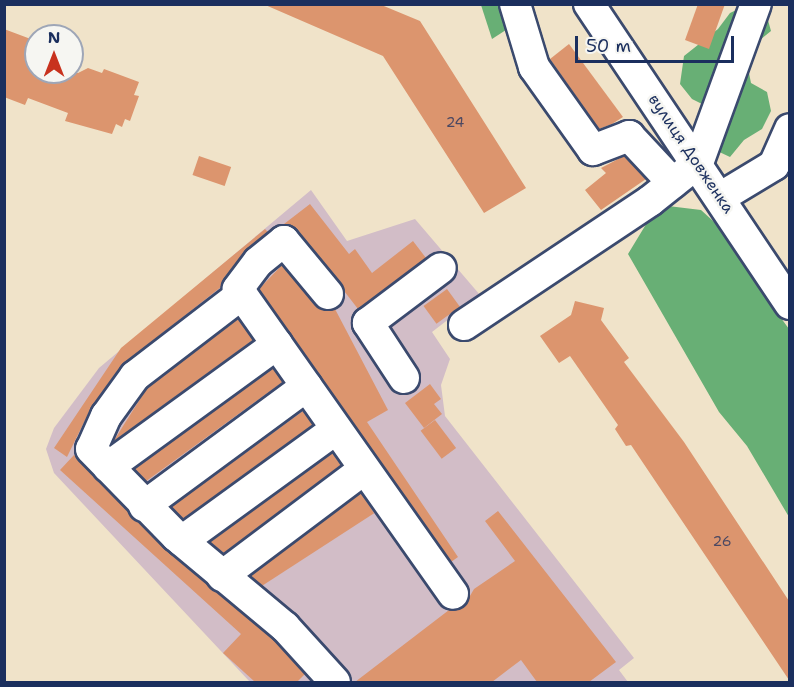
<!DOCTYPE html>
<meta charset="utf-8">
<style>
body{margin:0}
#map{position:relative;width:794px;height:687px;overflow:hidden;background:#f0e3c9;font-family:"Shantell Sans",sans-serif}
div>[style]{position:absolute}
[style*='--x']{left:calc(var(--x)*1px);top:calc(var(--y)*1px);width:calc(var(--w)*1px);rotate:calc(var(--a)*1deg)}
.industrial>*{inset:0;background:#d2bdc7}
.forest>*{inset:0;background:#68af75}
.building>*{inset:0;background:#dc956e;transform-origin:0 0}
.roads{filter:drop-shadow(2px 0 #3b4a6e) drop-shadow(-2px 0 #3b4a6e) drop-shadow(0 2px #3b4a6e) drop-shadow(0 -2px #3b4a6e)}
.minor>*{height:30px;margin:-15px;padding:0 15px;transform-origin:15px;border-radius:15px;background:#fff}
span{translate:-50% -50%;white-space:nowrap;text-align:center;line-height:1.15;-webkit-text-stroke:5px #f6f6f2;paint-order:stroke}
.number-label{font-size:14px;color:#4b4862}
.number-label span{-webkit-text-stroke-width:0}
.street-label{font-size:16px;color:#1b2f5e}
.frame{position:absolute;inset:0;border:6px solid #1b2f5e;pointer-events:none}
.north{position:absolute;left:24px;top:24px;width:60px;height:60px;box-sizing:border-box;background:#f6f6f2;border:2px solid #9ea6b7;border-radius:50%;rotate:0deg;font-size:16px;font-weight:700;line-height:24px;text-align:center;color:#1b2f5e}
.north::after{content:'';display:block;margin:auto;width:21px;height:27px;background:#c8321e;clip-path:polygon(50% 0,100% 100%,50% 72%,0 100%)}
.scale{position:absolute;left:575px;top:36px;width:159px;height:27px;box-sizing:border-box;border:3px solid #1b2f5e;border-top:0;padding-left:8px;font-size:18px;line-height:21px;white-space:nowrap;color:#1b2f5e;-webkit-text-stroke:4px #f6f6f2;paint-order:stroke}
</style>
<div id="map">
<div class="industrial">
<i style="clip-path:polygon(311px 190px,347px 241px,415px 219px,480px 295px,432px 332px,450px 359px,441px 385px,445px 416px,634px 658px,619px 670px,628px 682px,250px 682px,54px 473px,46px 449px,54px 428px,99px 368px)"></i>
</div>
<div class="forest">
<i style="clip-path:polygon(749px 4px,766px 13px,771px 31px,755px 44px,747px 63px,751px 83px,767px 92px,771px 111px,762px 129px,744px 140px,730px 157px,713px 149px,702px 104px,692px 99px,680px 84px,684px 56px,718px 29px,730px 13px)"></i>
<i style="clip-path:polygon(481px 5px,501px 5px,509px 28px,492px 39px)"></i>
<i style="clip-path:polygon(668px 206px,701px 210px,735px 241px,765px 296px,789px 329px,789px 517px,747px 446px,719px 412px,628px 254px,648px 221px)"></i>
</div>
<div class="building">
<i style="clip-path:polygon(263px 4px,379px 4px,420px 21px,526px 188px,484px 213px,383px 56px)"></i>
<i style="clip-path:polygon(698px 4px,725px 4px,709px 49px,685px 40px)"></i>
<i style="clip-path:polygon(4px 29px,36px 41px,36px 72px,78px 73px,88px 68px,102px 73px,104px 69px,139px 82px,134px 95px,139px 96px,130px 121px,125px 119px,122px 127px,116px 124px,112px 134px,65px 121px,68px 113px,28px 98px,25px 105px,4px 97px)"></i>
<i style="clip-path:polygon(569px 44px,623px 117px,612px 124px,599px 129px,550px 59px)"></i>
<i style="left:199px;top:156px;width:34px;height:20px;rotate:19deg"></i>
<i style="clip-path:polygon(624px 156px,646px 179px,601px 210px,585px 190px,606px 173px,601px 168px)"></i>
<i style="clip-path:polygon(310px 204px,349px 254px,355px 249px,372px 273px,413px 241px,426px 258px,358px 309px,297px 230px,284px 224px)"></i>
<i style="clip-path:polygon(265px 229px,268px 232px,244px 252px,221px 287px,121px 366px,92px 406px,67px 457px,54px 448px,121px 348px)"></i>
<i style="clip-path:polygon(282px 265px,315px 305px,323px 310px,335px 309px,388px 410px,367px 422px,458px 557px,451px 562px,259px 289px)"></i>
<i style="left:447px;top:289px;width:22px;height:29px;rotate:54deg"></i>
<i style="clip-path:polygon(575px 301px,604px 308px,601px 320px,629px 358px,624px 362px,684px 442px,789px 601px,789px 680px,631px 445px,626px 446px,615px 429px,618px 425px,570px 356px,559px 363px,540px 336px,571px 315px)"></i>
<i style="clip-path:polygon(238px 319px,253px 340px,113px 442px,147px 388px)"></i>
<i style="left:273px;top:368px;width:17px;height:171px;rotate:54deg"></i>
<i style="clip-path:polygon(430px 384px,441px 399px,434px 404px,442px 414px,424px 428px,405px 403px)"></i>
<i style="left:303px;top:411px;width:17px;height:162px;rotate:54deg"></i>
<i style="left:435px;top:420px;width:35px;height:18px;rotate:53deg"></i>
<i style="clip-path:polygon(332px 453px,341px 465px,224px 553px,210px 542px)"></i>
<i style="clip-path:polygon(74px 455px,164px 548px,273px 639px,305px 674px,297px 682px,255px 682px,223px 653px,241px 634px,60px 470px)"></i>
<i style="left:361px;top:493px;width:24px;height:138px;rotate:57deg"></i>
<i style="clip-path:polygon(498px 511px,616px 662px,589px 682px,537px 682px,521px 660px,492px 682px,355px 682px,449px 610px,463px 608px,474px 589px,515px 561px,485px 521px)"></i>
</div>
<div class="roads">
<div class="minor">
<i style="--x:515;--y:4;--w:66;--a:73.2"></i>
<i style="--x:534;--y:67;--w:102;--a:54.6"></i>
<i style="--x:593;--y:150;--w:39;--a:-21"></i>
<i style="--x:629;--y:136;--w:64;--a:46.9"></i>
<i style="--x:589;--y:4;--w:361;--a:56.2"></i>
<i style="--x:721;--y:197;--w:62;--a:-31.1"></i>
<i style="--x:774;--y:165;--w:39;--a:-66"></i>
<i style="--x:242;--y:294;--w:135;--a:142.5"></i>
<i style="--x:135;--y:376;--w:49;--a:125.9"></i>
<i style="--x:106;--y:416;--w:36;--a:114"></i>
<i style="--x:91;--y:449;--w:122;--a:45.7"></i>
<i style="--x:176;--y:536;--w:142;--a:39.9"></i>
<i style="--x:285;--y:627;--w:74;--a:47.7"></i>
<i style="--x:328;--y:294;--w:69;--a:-129.7"></i>
<i style="--x:284;--y:241;--w:33;--a:141"></i>
<i style="--x:258;--y:262;--w:34;--a:127"></i>
<i style="--x:238;--y:289;--w:373;--a:54.8"></i>
<i style="--x:464;--y:325;--w:224;--a:-33.7"></i>
<i style="--x:650;--y:201;--w:61;--a:-38.4"></i>
<i style="--x:698;--y:163;--w:169;--a:-70"></i>
<i style="--x:404;--y:378;--w:66;--a:-123.2"></i>
<i style="--x:368;--y:323;--w:91;--a:-37"></i>
<i style="--x:108;--y:467;--w:209;--a:-36"></i>
<i style="--x:144;--y:506;--w:202;--a:-36.4"></i>
<i style="--x:182;--y:541;--w:190;--a:-36"></i>
<i style="--x:222;--y:576;--w:176;--a:-36.9"></i>
</div>
</div>
<div class="number-label">
<span style="left:455px;top:122px">24</span>
<span style="left:722px;top:541px">26</span>
</div>
<div class="street-label">
<span style="left:691px;top:154px;rotate:56deg">вулиця Довженка</span>
</div>
<div class="frame"></div>
<div class="north">N</div>
<div class="scale">50 m</div>
</div>
